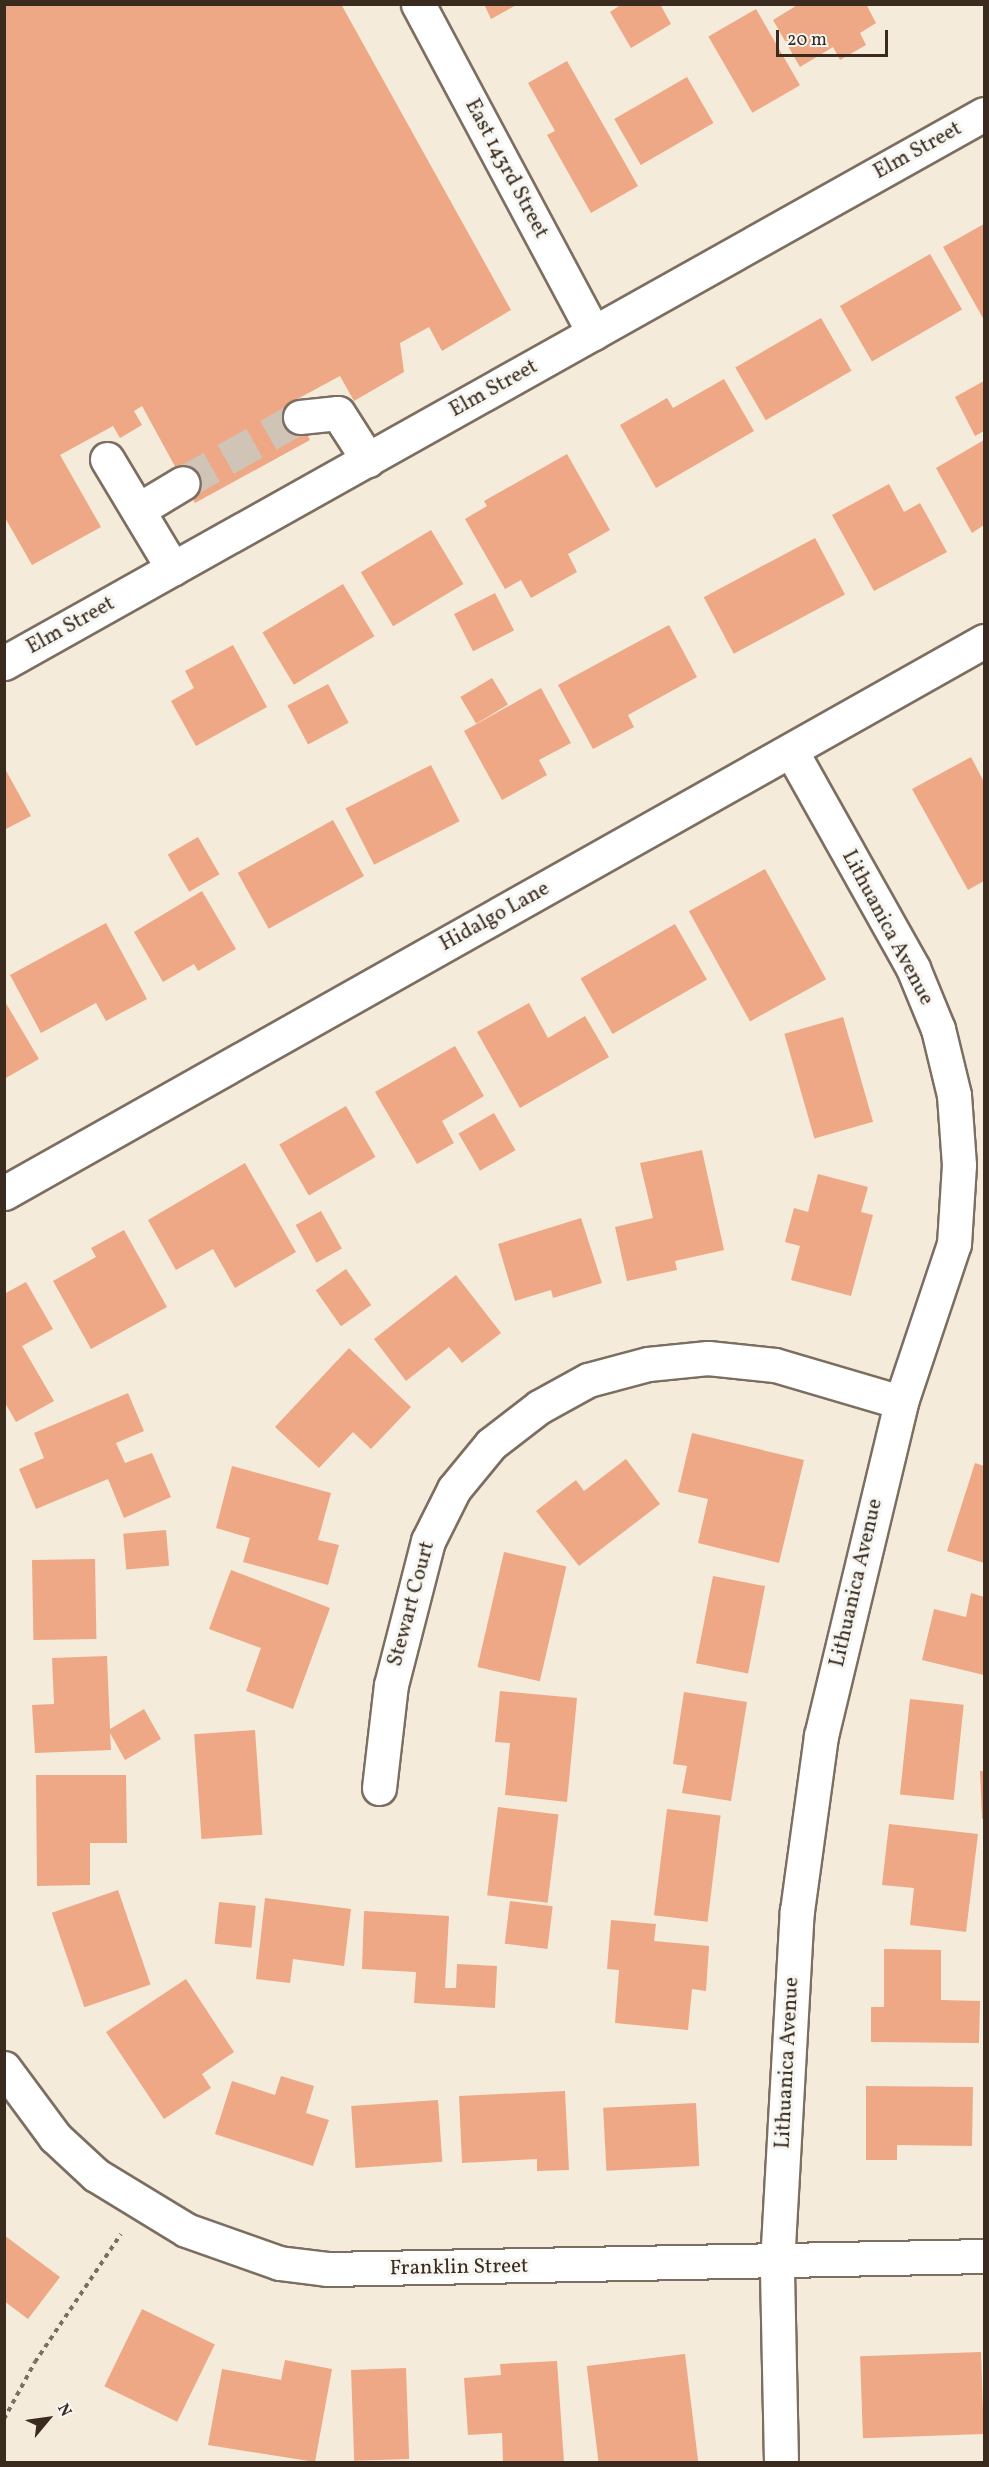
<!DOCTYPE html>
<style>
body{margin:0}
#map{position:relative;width:989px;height:2467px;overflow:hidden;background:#f4ebdb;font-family:Vollkorn,serif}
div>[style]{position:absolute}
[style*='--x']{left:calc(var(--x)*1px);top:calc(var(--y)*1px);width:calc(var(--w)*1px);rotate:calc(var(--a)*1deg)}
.building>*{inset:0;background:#eea886;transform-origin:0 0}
.minor-tunnel>*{height:33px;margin-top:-16.5px;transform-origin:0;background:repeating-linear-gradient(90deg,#cfc4b5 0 33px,transparent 0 49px)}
.path>*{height:4px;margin-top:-2px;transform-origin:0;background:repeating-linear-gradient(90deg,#7c6e60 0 4.5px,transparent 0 9px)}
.roads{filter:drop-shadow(2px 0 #7c6e60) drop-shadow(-2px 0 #7c6e60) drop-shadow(0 2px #7c6e60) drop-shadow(0 -2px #7c6e60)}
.minor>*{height:33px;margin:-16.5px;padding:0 16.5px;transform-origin:16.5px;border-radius:16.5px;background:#fff}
span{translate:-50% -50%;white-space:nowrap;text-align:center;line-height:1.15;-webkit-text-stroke:6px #f6f6f2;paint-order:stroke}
.street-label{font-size:21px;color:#3b2a1e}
.frame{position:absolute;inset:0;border:6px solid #3b2a1e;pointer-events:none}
.north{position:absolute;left:18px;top:2389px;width:60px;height:60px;-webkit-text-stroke:4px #f6f6f2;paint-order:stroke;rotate:61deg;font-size:16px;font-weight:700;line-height:24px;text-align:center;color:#3b2a1e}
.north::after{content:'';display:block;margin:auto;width:21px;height:27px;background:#3b2a1e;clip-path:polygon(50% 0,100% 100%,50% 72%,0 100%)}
.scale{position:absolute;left:776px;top:30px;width:112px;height:27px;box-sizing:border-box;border:3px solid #3b2a1e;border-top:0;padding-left:8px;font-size:18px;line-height:21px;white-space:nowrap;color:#3b2a1e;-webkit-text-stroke:4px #f6f6f2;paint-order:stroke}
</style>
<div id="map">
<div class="building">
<i style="clip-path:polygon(4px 4px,341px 4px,511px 310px,442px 351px,429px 327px,400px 343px,404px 372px,354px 401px,340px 376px,290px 403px,310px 440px,195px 503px,142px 406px,134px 411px,142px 425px,120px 438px,113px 426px,60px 455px,101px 527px,32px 565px,4px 516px)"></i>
<i style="clip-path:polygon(484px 4px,518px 4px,491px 19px)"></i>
<i style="clip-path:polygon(622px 4px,660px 4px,671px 24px,631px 48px,610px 12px)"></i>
<i style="clip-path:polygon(799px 4px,866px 4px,876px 23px,860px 33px,866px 45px,840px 60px,833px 47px,800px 67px,773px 20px)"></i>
<i style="left:756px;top:9px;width:88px;height:55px;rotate:60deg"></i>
<i style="clip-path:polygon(567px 61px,638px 186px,591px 213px,547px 135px,555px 131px,528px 83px)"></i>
<i style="left:687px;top:77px;width:53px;height:84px;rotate:60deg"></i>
<i style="clip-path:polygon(984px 224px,984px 320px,943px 247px)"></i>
<i style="left:930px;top:254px;width:64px;height:104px;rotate:60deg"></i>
<i style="left:821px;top:318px;width:61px;height:99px;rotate:60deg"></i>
<i style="clip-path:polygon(724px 379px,754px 431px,656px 488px,620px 425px,667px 398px,673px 408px)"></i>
<i style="clip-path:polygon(984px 381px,984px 431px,975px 436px,955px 397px)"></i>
<i style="clip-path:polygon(984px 440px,984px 525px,972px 533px,936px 468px)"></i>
<i style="clip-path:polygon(567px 454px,610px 530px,568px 554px,577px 572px,531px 598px,521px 580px,505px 589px,465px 519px,487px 506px,484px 501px)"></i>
<i style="clip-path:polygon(889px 484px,904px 512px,920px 503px,947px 552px,874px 591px,832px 515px)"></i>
<i style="left:431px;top:530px;width:63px;height:82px;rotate:59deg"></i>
<i style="left:815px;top:538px;width:64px;height:126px;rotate:62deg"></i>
<i style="left:343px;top:584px;width:61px;height:94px;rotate:59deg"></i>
<i style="left:495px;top:593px;width:42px;height:46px;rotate:63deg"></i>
<i style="clip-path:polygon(669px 625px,697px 677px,628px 715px,634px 727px,593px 749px,558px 685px)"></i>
<i style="clip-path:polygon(233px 645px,267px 707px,196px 746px,171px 701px,194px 688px,185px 671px)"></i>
<i style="left:492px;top:678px;width:31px;height:37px;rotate:59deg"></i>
<i style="left:328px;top:684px;width:44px;height:46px;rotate:62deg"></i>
<i style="clip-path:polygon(541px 688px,571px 743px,539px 760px,547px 775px,502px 800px,464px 731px)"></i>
<i style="clip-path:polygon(971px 757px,984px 782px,984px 881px,968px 890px,912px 789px)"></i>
<i style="left:431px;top:765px;width:63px;height:96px;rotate:63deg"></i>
<i style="clip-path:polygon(4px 767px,31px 816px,4px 830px)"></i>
<i style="left:333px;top:820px;width:64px;height:109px;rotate:61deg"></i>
<i style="left:198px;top:837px;width:43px;height:35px;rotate:60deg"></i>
<i style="left:765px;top:869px;width:126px;height:87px;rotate:61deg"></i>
<i style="clip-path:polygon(202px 891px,236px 949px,198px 971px,194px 964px,163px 982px,134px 932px)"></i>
<i style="clip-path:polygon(106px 923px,147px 999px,106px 1021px,96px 1003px,41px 1033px,10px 975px)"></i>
<i style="left:675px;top:924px;width:64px;height:109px;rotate:60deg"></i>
<i style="clip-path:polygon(4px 1000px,39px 1059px,4px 1079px)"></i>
<i style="clip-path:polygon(529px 1003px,548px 1038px,585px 1016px,609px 1057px,520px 1108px,477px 1032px)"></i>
<i style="left:843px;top:1017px;width:109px;height:61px;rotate:74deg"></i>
<i style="clip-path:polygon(455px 1046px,484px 1096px,442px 1121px,454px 1143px,417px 1164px,375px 1092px)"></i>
<i style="left:346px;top:1106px;width:59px;height:77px;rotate:60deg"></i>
<i style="left:494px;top:1113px;width:43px;height:41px;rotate:60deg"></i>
<i style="clip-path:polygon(702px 1150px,724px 1250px,675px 1261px,677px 1270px,627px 1281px,615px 1227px,653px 1218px,640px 1163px)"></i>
<i style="clip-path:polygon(245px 1163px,296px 1252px,235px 1288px,213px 1249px,176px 1270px,148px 1220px)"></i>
<i style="clip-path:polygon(818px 1174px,868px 1187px,861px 1212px,873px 1215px,851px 1296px,791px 1280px,800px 1246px,785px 1242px,794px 1208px,808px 1212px)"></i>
<i style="left:321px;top:1211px;width:43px;height:29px;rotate:61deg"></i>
<i style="clip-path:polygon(581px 1218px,602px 1283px,553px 1298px,551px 1290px,515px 1301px,498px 1244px)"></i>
<i style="clip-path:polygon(124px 1230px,167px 1307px,91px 1349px,53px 1281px,96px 1257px,91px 1248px)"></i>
<i style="left:346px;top:1269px;width:44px;height:37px;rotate:55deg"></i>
<i style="clip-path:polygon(456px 1275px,501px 1333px,462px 1363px,449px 1347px,406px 1381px,374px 1339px)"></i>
<i style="clip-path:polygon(26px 1282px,53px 1329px,22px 1346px,54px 1401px,16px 1422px,4px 1401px,4px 1294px)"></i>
<i style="clip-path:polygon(349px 1348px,411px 1407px,371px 1449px,353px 1432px,319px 1468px,275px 1427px)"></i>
<i style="clip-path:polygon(128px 1393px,144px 1431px,116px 1443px,125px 1463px,152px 1453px,171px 1497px,124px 1518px,108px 1479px,36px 1509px,19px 1469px,44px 1458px,34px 1433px)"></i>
<i style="clip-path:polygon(692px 1433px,804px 1460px,779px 1563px,698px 1543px,708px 1499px,678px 1492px)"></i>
<i style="clip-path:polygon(626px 1459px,660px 1504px,579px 1566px,536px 1511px,576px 1480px,584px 1491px)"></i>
<i style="clip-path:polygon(975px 1463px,984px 1466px,984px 1563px,947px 1551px)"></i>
<i style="clip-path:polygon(232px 1466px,331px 1493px,318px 1540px,339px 1545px,328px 1585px,243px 1562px,250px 1538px,216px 1528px)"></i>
<i style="left:166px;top:1530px;width:36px;height:43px;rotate:85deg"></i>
<i style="left:504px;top:1552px;width:64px;height:118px;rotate:13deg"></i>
<i style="left:95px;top:1559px;width:80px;height:63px;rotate:89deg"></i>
<i style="clip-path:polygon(231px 1570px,330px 1608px,293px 1709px,246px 1691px,261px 1648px,209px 1629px)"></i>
<i style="left:713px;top:1576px;width:53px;height:89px;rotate:11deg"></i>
<i style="clip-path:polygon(971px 1593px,984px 1597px,984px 1675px,922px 1660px,934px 1609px,966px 1617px)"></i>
<i style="clip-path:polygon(107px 1656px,110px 1729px,144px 1709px,161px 1739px,125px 1760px,110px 1733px,111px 1750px,35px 1753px,32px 1705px,54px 1704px,52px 1658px)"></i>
<i style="clip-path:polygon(500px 1691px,577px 1698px,567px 1802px,505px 1795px,510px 1743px,495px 1742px)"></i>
<i style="clip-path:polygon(684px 1692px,747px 1702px,731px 1801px,682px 1793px,687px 1766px,673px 1764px)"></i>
<i style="left:910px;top:1699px;width:54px;height:96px;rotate:6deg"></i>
<i style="left:255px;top:1730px;width:105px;height:61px;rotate:86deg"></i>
<i style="clip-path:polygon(980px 1771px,984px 1771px,984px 1819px,982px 1819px)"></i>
<i style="clip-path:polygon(36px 1775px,126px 1775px,127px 1843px,90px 1843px,90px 1885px,37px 1886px)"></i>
<i style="left:498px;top:1807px;width:61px;height:89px;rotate:7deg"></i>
<i style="left:667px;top:1809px;width:54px;height:107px;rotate:7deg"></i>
<i style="clip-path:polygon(889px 1824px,978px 1834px,966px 1932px,910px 1925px,914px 1888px,882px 1885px)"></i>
<i style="left:118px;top:1890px;width:100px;height:70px;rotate:71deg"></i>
<i style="clip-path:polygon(265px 1898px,351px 1909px,344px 1966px,293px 1959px,290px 1983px,256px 1979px)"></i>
<i style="left:510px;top:1901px;width:43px;height:43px;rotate:7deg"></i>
<i style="left:219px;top:1902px;width:37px;height:42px;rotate:6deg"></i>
<i style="clip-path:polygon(364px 1911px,449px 1916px,445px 1988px,456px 1988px,457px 1964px,497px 1966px,495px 2008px,414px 2003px,416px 1972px,362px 1969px)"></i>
<i style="clip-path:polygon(611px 1920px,656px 1924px,654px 1941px,709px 1946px,706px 1991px,692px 1989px,688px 2030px,615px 2023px,619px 1970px,607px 1969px)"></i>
<i style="clip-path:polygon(884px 1949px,941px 1950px,941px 2000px,980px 2001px,979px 2043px,871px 2042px,871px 2007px,884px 2007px)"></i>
<i style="clip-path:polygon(186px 1979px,234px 2052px,202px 2074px,211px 2088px,164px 2119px,106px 2032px)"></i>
<i style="clip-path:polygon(281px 2076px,314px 2086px,306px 2113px,329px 2120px,313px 2166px,215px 2134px,232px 2081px,275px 2095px)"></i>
<i style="clip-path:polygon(866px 2086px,973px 2087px,972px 2146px,897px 2145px,897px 2160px,866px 2160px)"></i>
<i style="clip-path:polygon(565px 2091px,569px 2170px,537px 2171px,537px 2159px,462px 2163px,459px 2096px)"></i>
<i style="left:438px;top:2100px;width:62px;height:87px;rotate:86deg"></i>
<i style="left:696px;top:2103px;width:63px;height:93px;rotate:87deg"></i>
<i style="clip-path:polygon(4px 2235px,60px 2277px,28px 2319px,4px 2301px)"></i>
<i style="left:142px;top:2309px;width:81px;height:86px;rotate:26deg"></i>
<i style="left:981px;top:2352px;width:82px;height:121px;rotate:88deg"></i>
<i style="left:685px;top:2354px;width:109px;height:99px;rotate:83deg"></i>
<i style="clip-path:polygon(285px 2360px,332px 2369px,315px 2462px,208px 2445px,222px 2369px,281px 2380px)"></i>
<i style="clip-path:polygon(557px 2361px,564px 2462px,503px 2462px,502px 2433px,468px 2435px,464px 2378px,501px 2375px,500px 2364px)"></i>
<i style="left:406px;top:2368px;width:91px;height:55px;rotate:88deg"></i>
</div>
<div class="minor-tunnel">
<i style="--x:183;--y:483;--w:134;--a:-29.4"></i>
</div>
<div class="path">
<i style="--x:4;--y:2419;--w:65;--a:-61.5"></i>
<i style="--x:35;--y:2362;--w:154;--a:-56.1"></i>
</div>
<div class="roads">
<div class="minor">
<i style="--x:418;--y:4;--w:373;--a:61.9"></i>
<i style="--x:300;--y:417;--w:38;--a:-6"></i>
<i style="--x:338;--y:413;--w:56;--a:57.4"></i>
<i style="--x:107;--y:459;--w:128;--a:59"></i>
<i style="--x:138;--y:510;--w:52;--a:-31"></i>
<i style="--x:4;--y:663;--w:1123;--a:-29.26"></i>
<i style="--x:4;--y:1193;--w:1125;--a:-29.39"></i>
<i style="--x:379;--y:1788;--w:104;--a:-83.4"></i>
<i style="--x:391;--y:1685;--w:149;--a:-75.6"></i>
<i style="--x:428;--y:1541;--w:58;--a:-63.4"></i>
<i style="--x:454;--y:1489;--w:58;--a:-50.6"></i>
<i style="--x:491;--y:1444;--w:61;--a:-37.6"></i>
<i style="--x:539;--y:1407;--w:56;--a:-28.9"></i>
<i style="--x:588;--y:1380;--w:62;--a:-14.9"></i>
<i style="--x:648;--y:1364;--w:60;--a:-5.7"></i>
<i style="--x:708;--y:1358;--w:67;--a:6"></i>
<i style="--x:775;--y:1365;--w:131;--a:16.4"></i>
<i style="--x:4;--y:2068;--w:86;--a:53.5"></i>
<i style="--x:55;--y:2137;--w:56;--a:42.8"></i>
<i style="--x:96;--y:2175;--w:105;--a:31.4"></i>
<i style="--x:186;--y:2230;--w:99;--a:19.5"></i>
<i style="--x:279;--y:2263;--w:48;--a:7.1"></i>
<i style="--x:327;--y:2269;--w:657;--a:-1.13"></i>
<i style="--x:781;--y:2462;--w:198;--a:-91.2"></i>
<i style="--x:777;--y:2264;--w:354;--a:-86.8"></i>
<i style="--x:797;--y:1911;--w:177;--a:-82.2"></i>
<i style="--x:821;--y:1736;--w:343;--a:-76.5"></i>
<i style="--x:901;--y:1402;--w:167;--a:-71.5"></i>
<i style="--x:954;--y:1244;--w:79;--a:-86.4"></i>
<i style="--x:959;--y:1165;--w:70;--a:-94.1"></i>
<i style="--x:954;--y:1095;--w:68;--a:-103.6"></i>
<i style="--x:938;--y:1029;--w:66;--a:-112.3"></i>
<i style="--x:913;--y:968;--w:249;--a:-119.3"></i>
</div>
</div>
<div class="street-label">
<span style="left:918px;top:151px;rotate:-29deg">Elm Street</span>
<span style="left:506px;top:169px;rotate:62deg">East 143rd Street</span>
<span style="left:494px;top:389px;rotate:-29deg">Elm Street</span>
<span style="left:71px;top:626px;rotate:-29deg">Elm Street</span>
<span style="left:495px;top:917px;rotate:-29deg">Hidalgo Lane</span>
<span style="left:887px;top:928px;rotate:62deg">Lithuanica Avenue</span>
<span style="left:857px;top:1583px;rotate:-77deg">Lithuanica Avenue</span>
<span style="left:412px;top:1604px;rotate:-75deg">Stewart Court</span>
<span style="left:788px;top:2063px;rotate:-87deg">Lithuanica Avenue</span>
<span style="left:459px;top:2268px;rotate:-1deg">Franklin Street</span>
</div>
<div class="frame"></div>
<div class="north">N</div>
<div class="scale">20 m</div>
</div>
